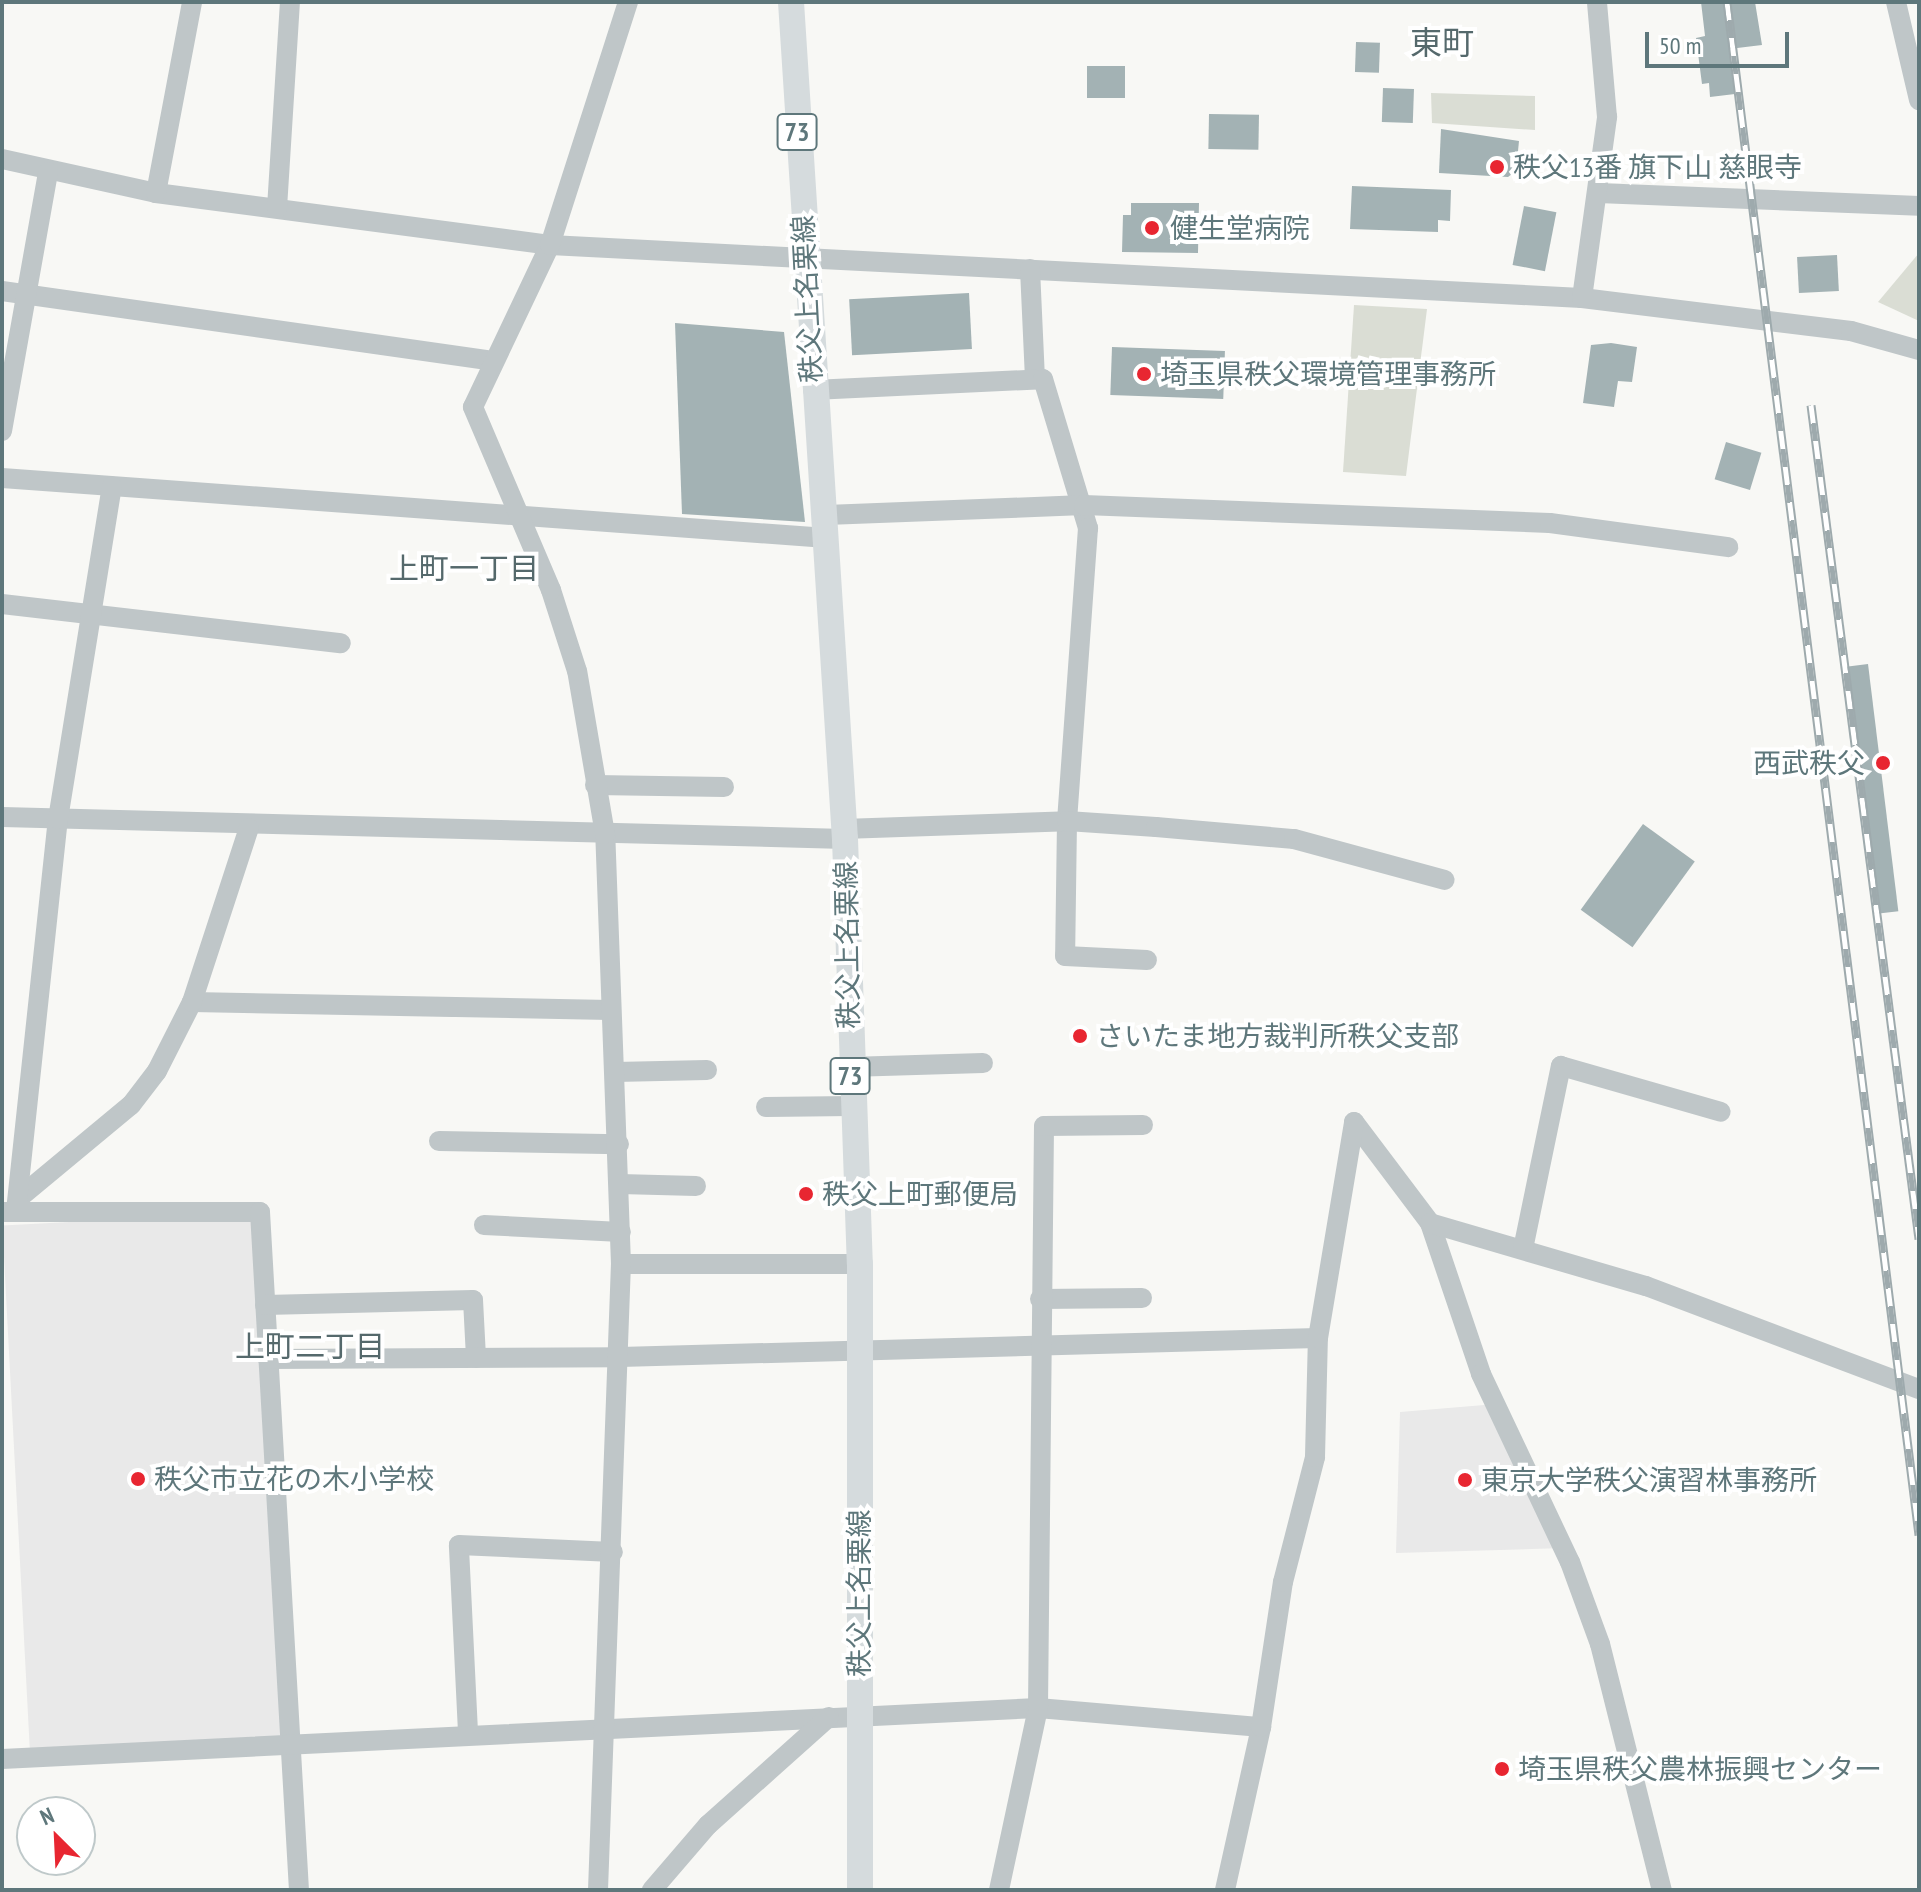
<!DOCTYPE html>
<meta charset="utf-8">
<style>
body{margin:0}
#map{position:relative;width:1921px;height:1892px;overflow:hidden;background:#f8f8f5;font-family:"PT Sans Narrow","Noto Sans JP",sans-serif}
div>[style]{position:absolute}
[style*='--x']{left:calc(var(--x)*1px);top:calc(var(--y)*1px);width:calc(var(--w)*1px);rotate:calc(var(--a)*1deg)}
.built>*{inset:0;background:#e9e9e9;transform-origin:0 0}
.green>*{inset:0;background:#daddd4}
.building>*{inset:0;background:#a3b2b4;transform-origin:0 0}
.minor>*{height:20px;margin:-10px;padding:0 10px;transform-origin:10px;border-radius:10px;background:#bfc6c8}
.major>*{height:26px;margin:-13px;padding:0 13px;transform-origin:13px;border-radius:13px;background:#d5dbdd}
.rail>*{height:9px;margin-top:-4.5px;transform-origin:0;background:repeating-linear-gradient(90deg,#fff 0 18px,#9eaaad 0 36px);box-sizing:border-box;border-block:2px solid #9eaaad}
.dots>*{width:22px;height:22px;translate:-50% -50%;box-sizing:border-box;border:4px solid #fff;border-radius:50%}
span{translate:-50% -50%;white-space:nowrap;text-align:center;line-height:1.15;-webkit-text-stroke:8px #fff;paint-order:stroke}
.shield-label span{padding:2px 6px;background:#fff;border:2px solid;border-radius:6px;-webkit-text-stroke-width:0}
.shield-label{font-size:26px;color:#5e777b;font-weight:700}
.poi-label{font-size:28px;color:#5e777b}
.left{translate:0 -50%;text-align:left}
.right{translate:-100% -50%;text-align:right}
.street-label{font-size:28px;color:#5e777b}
.neighbourhood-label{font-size:30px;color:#55696c}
.quarter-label{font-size:32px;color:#55696c}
.frame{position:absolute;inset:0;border:4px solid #5e777b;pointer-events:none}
.north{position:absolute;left:16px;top:1796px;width:80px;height:80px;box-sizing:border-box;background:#fff;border:2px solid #bfc9ca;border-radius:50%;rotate:336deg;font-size:22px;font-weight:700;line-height:32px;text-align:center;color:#5e777b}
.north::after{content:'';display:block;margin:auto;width:28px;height:36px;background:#e82631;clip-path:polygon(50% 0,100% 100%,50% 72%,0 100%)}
.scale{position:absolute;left:1645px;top:32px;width:144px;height:36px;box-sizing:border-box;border:4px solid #5e777b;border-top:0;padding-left:10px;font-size:24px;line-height:28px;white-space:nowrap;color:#5e777b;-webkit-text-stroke:6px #fff;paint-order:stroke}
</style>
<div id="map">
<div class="built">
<i style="left:260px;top:1212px;width:532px;height:258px;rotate:87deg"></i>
<i style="clip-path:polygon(1496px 1404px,1564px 1548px,1396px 1553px,1400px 1412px)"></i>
</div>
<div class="green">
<i style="clip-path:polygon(1431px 93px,1535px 96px,1535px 130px,1432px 123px)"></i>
<i style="clip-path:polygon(1919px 253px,1919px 321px,1878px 302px)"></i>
<i style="clip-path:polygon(1354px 305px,1427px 309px,1406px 476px,1343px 472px)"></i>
</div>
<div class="building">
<i style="clip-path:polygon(1701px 2px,1755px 2px,1762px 45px,1729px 49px,1735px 94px,1710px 97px,1709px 83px,1702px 84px,1696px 38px,1705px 36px)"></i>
<i style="left:1356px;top:42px;width:24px;height:30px;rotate:2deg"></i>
<i style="left:1087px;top:66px;width:38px;height:32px"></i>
<i style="left:1383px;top:88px;width:31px;height:34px;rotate:2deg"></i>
<i style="left:1209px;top:114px;width:50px;height:35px;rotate:1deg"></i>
<i style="clip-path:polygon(1441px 129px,1519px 141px,1516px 171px,1508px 177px,1439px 173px)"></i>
<i style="clip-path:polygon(1352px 186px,1451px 190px,1450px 221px,1438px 220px,1438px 232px,1350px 229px)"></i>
<i style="clip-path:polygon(1131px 203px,1199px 203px,1198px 253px,1122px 252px,1123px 215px,1131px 215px)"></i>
<i style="left:1524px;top:206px;width:33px;height:60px;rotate:11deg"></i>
<i style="left:1837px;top:255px;width:36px;height:40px;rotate:87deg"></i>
<i style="left:969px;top:293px;width:56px;height:120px;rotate:87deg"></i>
<i style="clip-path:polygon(675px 323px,784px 332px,805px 522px,682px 514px)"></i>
<i style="clip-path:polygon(1611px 343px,1637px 347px,1632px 382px,1618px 381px,1614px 407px,1583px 403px,1591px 345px)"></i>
<i style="left:1112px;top:347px;width:113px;height:48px;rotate:2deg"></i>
<i style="left:1726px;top:442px;width:37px;height:39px;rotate:17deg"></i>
<i style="left:1868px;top:664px;width:249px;height:24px;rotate:83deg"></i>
<i style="left:1643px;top:824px;width:64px;height:106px;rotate:36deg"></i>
</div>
<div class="minor">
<i style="--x:1896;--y:2;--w:101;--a:76.8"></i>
<i style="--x:2;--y:159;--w:158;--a:12.4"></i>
<i style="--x:156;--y:193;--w:397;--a:7.5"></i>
<i style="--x:550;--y:245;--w:1033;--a:2.94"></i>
<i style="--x:1582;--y:298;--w:271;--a:7"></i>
<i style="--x:1851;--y:331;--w:71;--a:15.6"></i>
<i style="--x:156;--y:193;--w:194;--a:-79.3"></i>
<i style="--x:1598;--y:193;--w:321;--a:2.3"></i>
<i style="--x:277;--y:208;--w:206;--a:-86.4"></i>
<i style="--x:1030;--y:269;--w:110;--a:87.4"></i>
<i style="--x:2;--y:291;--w:494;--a:8.1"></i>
<i style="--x:1582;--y:298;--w:183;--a:-82.1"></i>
<i style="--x:1607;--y:117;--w:115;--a:-95"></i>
<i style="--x:813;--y:390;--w:230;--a:-2.7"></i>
<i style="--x:1043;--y:379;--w:156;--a:73.2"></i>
<i style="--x:1088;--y:528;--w:294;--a:94.1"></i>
<i style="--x:1067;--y:821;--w:135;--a:90.8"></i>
<i style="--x:1065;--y:956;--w:82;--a:2.8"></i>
<i style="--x:2;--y:431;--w:263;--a:-79.9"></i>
<i style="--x:2;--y:478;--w:827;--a:4.16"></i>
<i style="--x:826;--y:515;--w:258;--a:-2.2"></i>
<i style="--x:1084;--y:505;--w:466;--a:2.2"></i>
<i style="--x:1550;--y:523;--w:180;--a:7.7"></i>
<i style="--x:2;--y:604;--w:341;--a:6.6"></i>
<i style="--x:595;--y:785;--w:129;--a:0.9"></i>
<i style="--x:2;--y:817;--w:843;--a:1.49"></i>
<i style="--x:843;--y:829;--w:224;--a:-2"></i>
<i style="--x:1067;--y:821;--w:89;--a:3.9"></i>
<i style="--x:1156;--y:827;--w:139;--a:5"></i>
<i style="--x:1294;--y:839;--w:156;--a:15.2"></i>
<i style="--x:192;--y:1002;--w:418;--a:1.1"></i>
<i style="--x:849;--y:1067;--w:134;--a:-1.7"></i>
<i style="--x:615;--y:1072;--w:92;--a:-1.2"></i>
<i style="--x:766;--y:1107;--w:85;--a:-0.7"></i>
<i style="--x:1354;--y:1122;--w:126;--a:53"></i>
<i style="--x:1430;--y:1223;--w:159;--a:71.3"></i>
<i style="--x:1481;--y:1374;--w:208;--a:64.7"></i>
<i style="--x:1570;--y:1562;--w:87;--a:69.9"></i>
<i style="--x:1600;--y:1644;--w:254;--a:75.9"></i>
<i style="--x:439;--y:1141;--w:180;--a:1"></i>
<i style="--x:620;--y:1184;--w:76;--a:1.5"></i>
<i style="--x:20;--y:1197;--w:144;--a:-39.7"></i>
<i style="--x:131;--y:1105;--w:43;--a:-52.6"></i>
<i style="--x:157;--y:1071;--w:77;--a:-63.1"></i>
<i style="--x:192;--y:1002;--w:183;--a:-71.9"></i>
<i style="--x:16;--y:1211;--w:394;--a:-83.9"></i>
<i style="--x:58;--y:819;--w:337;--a:-80.8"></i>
<i style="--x:2;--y:1212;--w:258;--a:0"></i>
<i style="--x:260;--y:1212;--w:679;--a:86.71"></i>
<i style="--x:1430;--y:1223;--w:225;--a:16.3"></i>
<i style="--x:1646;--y:1286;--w:292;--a:20.7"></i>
<i style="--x:484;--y:1225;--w:137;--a:2.9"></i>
<i style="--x:1523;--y:1249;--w:187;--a:-78.3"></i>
<i style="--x:1561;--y:1066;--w:166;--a:16"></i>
<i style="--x:621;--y:1264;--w:239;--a:0"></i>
<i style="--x:1040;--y:1299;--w:102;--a:-0.6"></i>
<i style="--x:265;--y:1305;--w:208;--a:-1.4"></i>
<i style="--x:473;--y:1300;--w:58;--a:87"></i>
<i style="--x:268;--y:1359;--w:352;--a:-0.3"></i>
<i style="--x:620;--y:1357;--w:698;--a:-1.56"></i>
<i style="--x:468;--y:1732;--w:187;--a:-92.8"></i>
<i style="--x:459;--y:1545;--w:154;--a:2.6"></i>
<i style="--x:2;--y:1759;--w:1037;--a:-2.82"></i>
<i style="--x:1038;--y:1708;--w:224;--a:4.9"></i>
<i style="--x:598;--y:1890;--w:626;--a:-87.9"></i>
<i style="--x:621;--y:1264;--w:430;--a:-92.1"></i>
<i style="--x:605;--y:834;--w:165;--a:-99.7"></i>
<i style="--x:577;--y:671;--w:85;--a:-107.8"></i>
<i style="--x:551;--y:590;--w:199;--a:-113.1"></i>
<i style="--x:473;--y:407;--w:179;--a:-64.6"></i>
<i style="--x:550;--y:245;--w:255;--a:-72.2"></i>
<i style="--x:652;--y:1890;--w:86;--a:-49.3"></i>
<i style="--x:708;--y:1825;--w:162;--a:-41.8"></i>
<i style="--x:999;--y:1890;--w:186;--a:-77.9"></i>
<i style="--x:1038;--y:1708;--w:582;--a:-89.41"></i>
<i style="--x:1044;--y:1126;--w:99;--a:-0.6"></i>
<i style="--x:1225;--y:1890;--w:167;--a:-77.5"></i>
<i style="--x:1261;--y:1727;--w:147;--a:-81.4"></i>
<i style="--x:1283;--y:1582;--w:129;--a:-75.6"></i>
<i style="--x:1315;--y:1457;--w:119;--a:-88.6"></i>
<i style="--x:1318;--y:1338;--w:219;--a:-80.5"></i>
</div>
<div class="major">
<i style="--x:791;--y:2;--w:839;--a:86.31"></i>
<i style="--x:845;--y:839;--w:425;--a:88"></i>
<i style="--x:860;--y:1264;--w:626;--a:90"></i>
</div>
<div class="rail">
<i style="--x:1727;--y:2;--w:1545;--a:82.86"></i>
<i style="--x:1811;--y:405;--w:841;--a:82.62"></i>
</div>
<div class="dots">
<i style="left:1497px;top:167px;background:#e82631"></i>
<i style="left:1152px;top:228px;background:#e82631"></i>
<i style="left:1144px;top:374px;background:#e82631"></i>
<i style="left:1883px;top:763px;background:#e82631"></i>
<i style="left:1080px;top:1036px;background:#e82631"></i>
<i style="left:806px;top:1194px;background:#e82631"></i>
<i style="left:138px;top:1479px;background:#e82631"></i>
<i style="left:1465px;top:1480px;background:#e82631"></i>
<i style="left:1502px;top:1769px;background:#e82631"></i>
</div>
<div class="shield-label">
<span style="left:797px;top:132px">73</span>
<span style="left:850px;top:1076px">73</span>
</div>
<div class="poi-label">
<span class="left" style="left:1513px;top:167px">秩父13番 旗下山 慈眼寺</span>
<span class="left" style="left:1170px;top:228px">健生堂病院</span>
<span class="left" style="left:1160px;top:374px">埼玉県秩父環境管理事務所</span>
<span class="right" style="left:1865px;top:763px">西武秩父</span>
<span class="left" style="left:1096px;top:1036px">さいたま地方裁判所秩父支部</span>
<span class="left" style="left:822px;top:1194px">秩父上町郵便局</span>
<span class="left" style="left:154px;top:1479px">秩父市立花の木小学校</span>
<span class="left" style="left:1481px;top:1480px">東京大学秩父演習林事務所</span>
<span class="left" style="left:1518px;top:1769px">埼玉県秩父農林振興センター</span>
</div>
<div class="street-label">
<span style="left:807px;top:299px;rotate:-93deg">秩父上名栗線</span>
<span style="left:847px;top:945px;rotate:-91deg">秩父上名栗線</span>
<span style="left:859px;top:1593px;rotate:-90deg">秩父上名栗線</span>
</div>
<div class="neighbourhood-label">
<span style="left:464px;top:568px">上町一丁目</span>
<span style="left:310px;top:1346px">上町二丁目</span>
</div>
<div class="quarter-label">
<span style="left:1442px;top:42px">東町</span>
</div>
<div class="frame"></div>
<div class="north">N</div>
<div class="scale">50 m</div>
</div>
